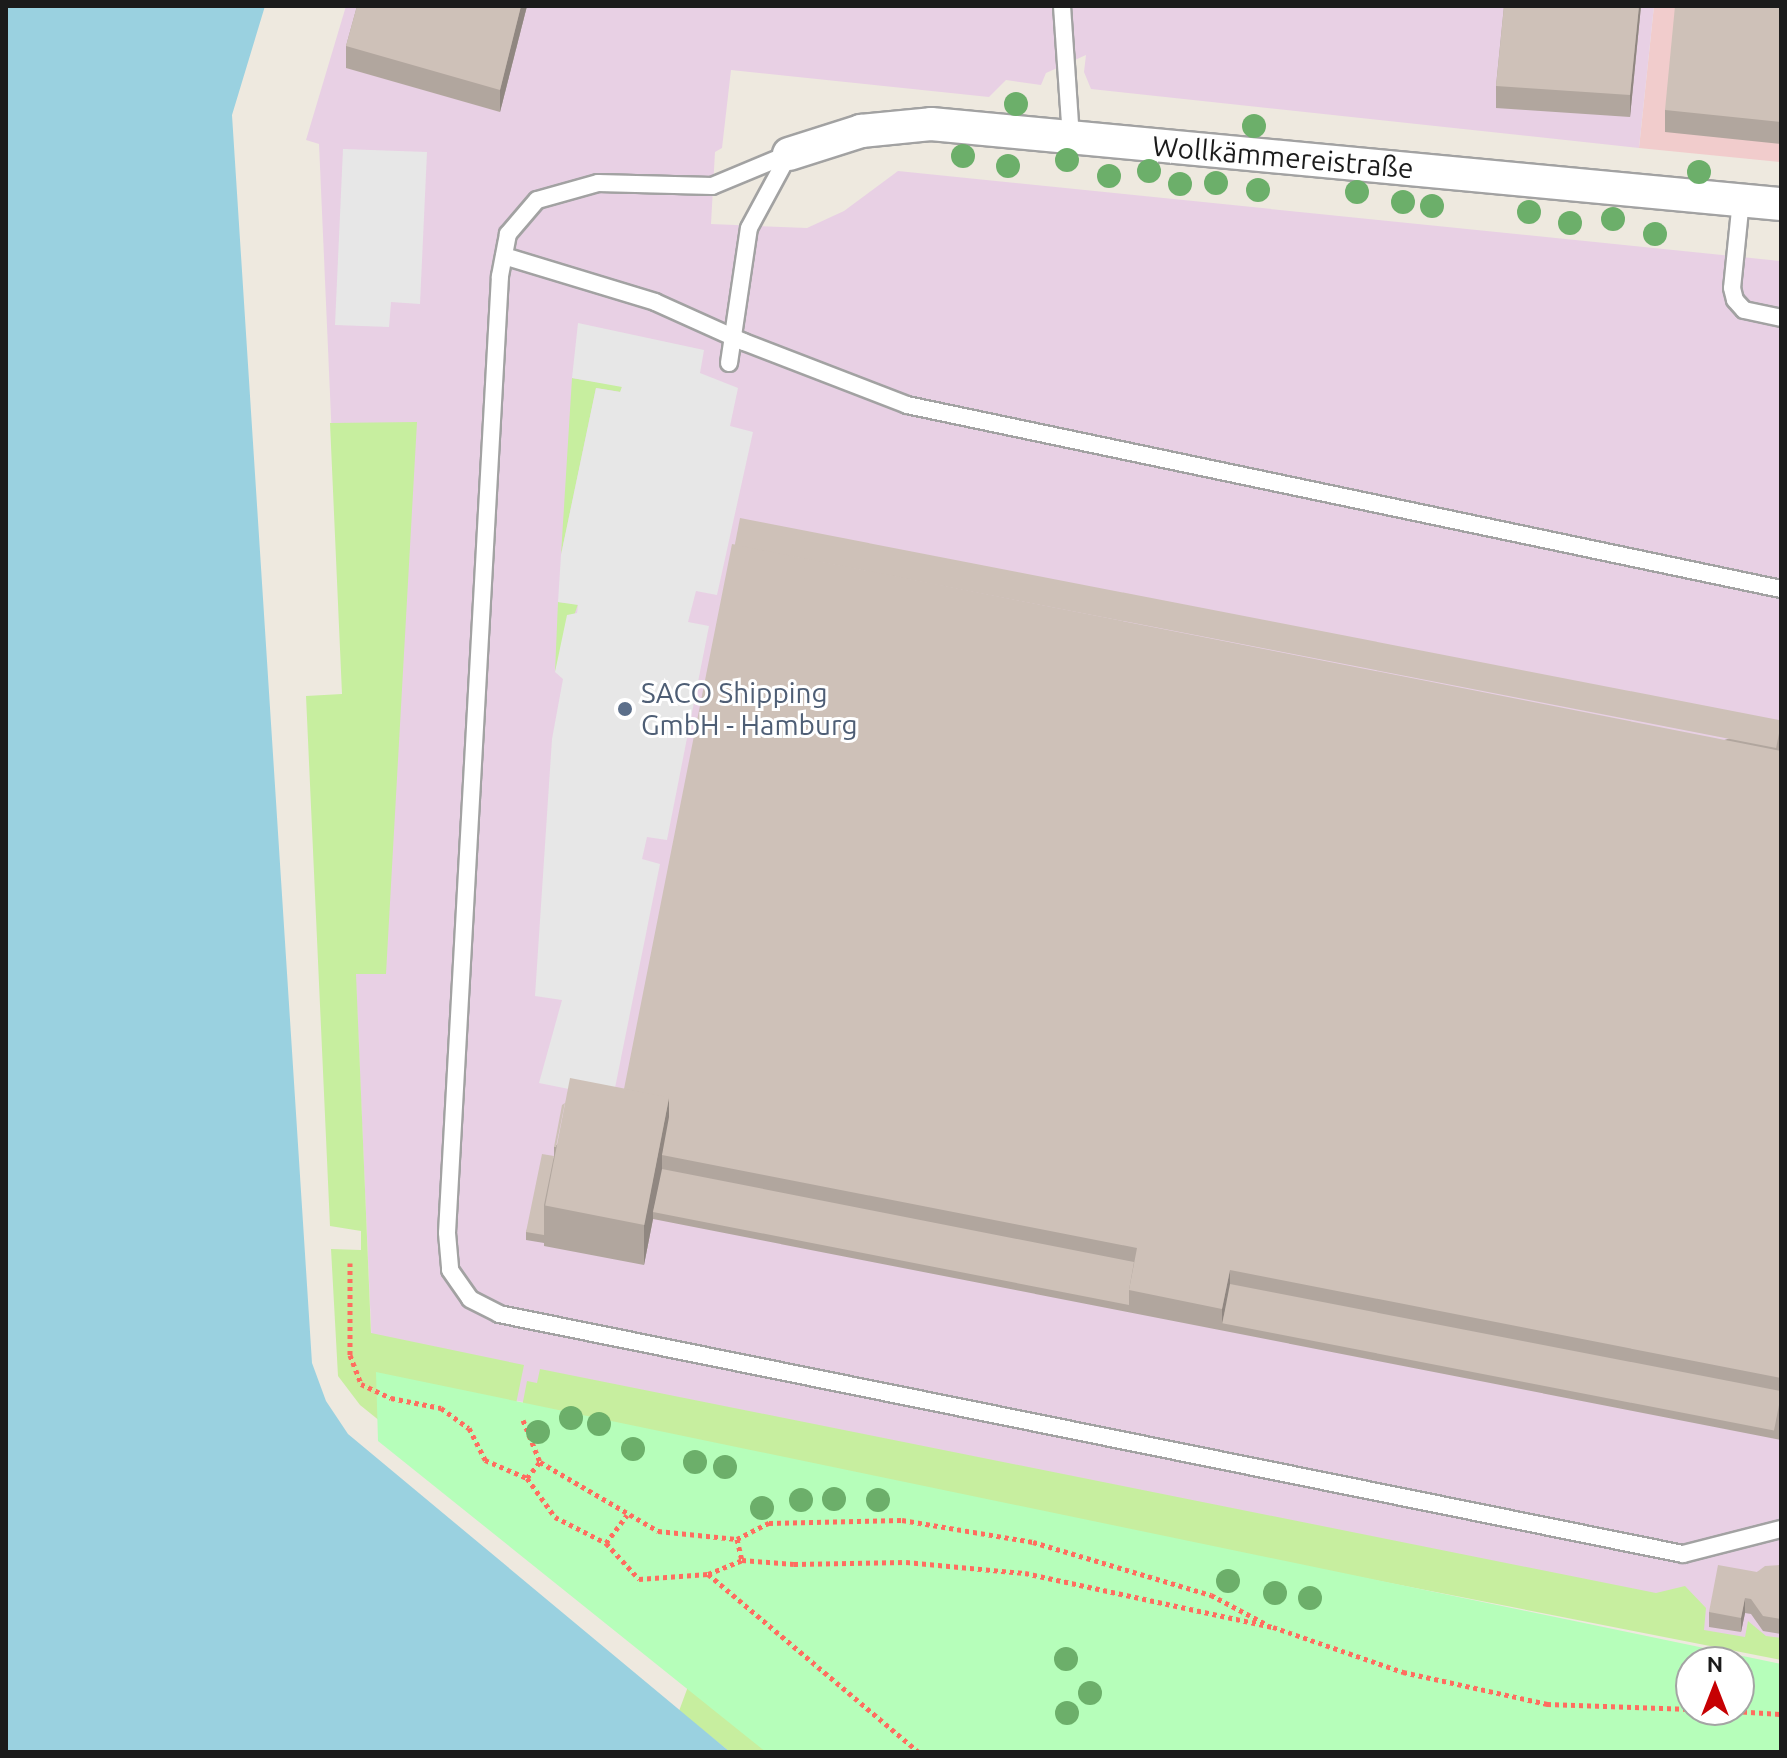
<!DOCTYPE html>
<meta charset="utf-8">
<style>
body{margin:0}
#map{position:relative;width:1787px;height:1758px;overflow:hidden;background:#eee9df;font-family:Ubuntu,sans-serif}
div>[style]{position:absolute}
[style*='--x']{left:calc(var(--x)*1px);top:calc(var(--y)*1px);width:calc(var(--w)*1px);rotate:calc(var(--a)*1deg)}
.commercial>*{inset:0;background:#f1cccc}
.industrial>*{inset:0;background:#e8d0e4}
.grass>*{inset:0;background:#c7ee9f}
.park>*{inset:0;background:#b6feba}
.parking>*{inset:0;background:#e7e7e7}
.water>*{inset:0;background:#9ad1e0}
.path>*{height:5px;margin-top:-2.5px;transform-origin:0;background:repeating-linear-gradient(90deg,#ff6d5f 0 4px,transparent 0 8px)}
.roads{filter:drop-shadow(2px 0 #a2a2a2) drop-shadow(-2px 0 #a2a2a2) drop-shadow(0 2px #a2a2a2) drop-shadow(0 -2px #a2a2a2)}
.lane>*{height:16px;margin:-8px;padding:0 8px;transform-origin:8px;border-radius:8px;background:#fff}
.street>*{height:32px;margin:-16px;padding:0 16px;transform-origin:16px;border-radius:16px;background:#fff}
.trees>*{width:24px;height:24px;margin:-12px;border-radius:50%;background:#6caf6a}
.wall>*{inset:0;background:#b1a69e}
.shaded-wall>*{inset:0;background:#908781}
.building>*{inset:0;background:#cec1b8;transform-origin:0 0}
.dots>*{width:22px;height:22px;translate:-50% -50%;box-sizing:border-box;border:4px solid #fff;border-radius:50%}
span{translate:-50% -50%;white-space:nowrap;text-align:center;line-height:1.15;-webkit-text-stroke:6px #fff;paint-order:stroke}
.street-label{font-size:28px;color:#1b1b1b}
.service-label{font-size:28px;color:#4e5e75}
.left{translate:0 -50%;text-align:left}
.frame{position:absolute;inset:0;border:8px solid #1b1b1b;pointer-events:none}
.north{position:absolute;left:1675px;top:1646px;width:80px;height:80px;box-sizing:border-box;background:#fff;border:2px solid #a4a4a4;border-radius:50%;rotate:0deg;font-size:22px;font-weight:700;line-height:32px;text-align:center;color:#1b1b1b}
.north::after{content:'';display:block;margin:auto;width:28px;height:36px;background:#c60003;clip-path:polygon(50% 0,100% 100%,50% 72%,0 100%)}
</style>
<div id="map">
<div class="commercial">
<i style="clip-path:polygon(1654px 6px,1781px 6px,1781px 162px,1639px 148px)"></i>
</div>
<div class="industrial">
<i style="clip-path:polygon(346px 6px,1654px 6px,1639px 148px,1091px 89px,1084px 72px,1086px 55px,1046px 73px,1041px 85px,1006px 80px,989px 97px,731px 70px,722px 148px,715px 152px,711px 224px,807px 228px,844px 211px,898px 171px,1781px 261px,1781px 1654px,373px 1372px,319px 144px,306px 140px)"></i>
</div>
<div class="grass">
<i style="clip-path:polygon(572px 378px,622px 386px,621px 392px,596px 388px,561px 555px)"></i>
<i style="clip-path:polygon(417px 422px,386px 974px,356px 974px,371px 1333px,524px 1365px,516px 1404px,892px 1752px,730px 1752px,679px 1711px,693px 1673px,360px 1405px,338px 1376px,331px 1249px,361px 1250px,361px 1231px,330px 1226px,306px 696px,342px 694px,330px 423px)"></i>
<i style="clip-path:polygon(558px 602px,578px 604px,555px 672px)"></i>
<i style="clip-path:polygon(540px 1369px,1656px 1593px,1685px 1586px,1706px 1608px,1704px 1630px,1745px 1637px,1748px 1621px,1766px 1636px,1781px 1638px,1781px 1660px,521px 1412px,527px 1381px,537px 1383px)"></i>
</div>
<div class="park">
<i style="clip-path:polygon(evenodd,376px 1372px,1781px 1664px,1781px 1752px,766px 1752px,378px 1441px,376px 1372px,1691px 1662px,1739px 1662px,1739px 1710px,1691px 1710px,1691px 1662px)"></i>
</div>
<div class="parking">
<i style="clip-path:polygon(343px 149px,427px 152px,420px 304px,391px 302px,389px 327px,335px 325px)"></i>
<i style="clip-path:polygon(578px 323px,704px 350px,700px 373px,738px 388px,730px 426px,753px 432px,717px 595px,696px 591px,688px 622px,709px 626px,667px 840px,647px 837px,642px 859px,660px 864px,615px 1088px,594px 1094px,539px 1083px,562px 1000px,535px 996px,552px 739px,563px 679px,555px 672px,567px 615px,577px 613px,578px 605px,558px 602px,561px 555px,596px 388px,620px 392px,622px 387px,572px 378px)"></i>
</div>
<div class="water">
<i style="clip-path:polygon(6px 6px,265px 6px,232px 115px,312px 1363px,326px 1401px,348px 1434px,730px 1752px,6px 1752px)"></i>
</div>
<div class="path">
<i style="--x:350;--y:1263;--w:92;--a:90"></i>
<i style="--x:350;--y:1355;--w:31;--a:69"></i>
<i style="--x:361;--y:1384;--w:33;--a:25"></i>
<i style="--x:391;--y:1398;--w:51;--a:11.3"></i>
<i style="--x:441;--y:1408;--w:34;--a:36"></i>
<i style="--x:469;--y:1428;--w:36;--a:63"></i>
<i style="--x:485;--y:1460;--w:46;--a:23.2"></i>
<i style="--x:527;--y:1478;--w:48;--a:54.3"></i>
<i style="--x:555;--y:1517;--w:57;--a:27"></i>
<i style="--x:606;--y:1543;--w:49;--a:47.5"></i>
<i style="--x:639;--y:1579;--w:69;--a:-4.1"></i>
<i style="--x:708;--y:1574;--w:276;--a:40.2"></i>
<i style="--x:523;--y:1420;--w:45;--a:68"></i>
<i style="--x:540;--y:1462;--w:137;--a:30.3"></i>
<i style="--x:658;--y:1531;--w:79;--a:5.8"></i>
<i style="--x:737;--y:1539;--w:36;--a:-27"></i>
<i style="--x:769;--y:1523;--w:133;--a:-1.3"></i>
<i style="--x:902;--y:1520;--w:133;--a:9.5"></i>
<i style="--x:1033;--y:1542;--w:186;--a:16.6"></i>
<i style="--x:1211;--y:1595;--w:62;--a:27.8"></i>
<i style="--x:527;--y:1478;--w:21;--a:-51"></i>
<i style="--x:737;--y:1539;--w:22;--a:77"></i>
<i style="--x:606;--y:1543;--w:35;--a:-53"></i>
<i style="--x:708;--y:1574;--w:37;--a:-22"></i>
<i style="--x:742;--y:1560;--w:52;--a:4.4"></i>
<i style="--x:794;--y:1564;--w:112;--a:-1"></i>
<i style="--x:906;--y:1562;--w:120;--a:5.3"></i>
<i style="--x:1025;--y:1573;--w:254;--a:12.3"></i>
<i style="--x:1273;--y:1627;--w:138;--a:19.1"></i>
<i style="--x:1403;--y:1672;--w:148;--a:12.5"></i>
<i style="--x:1547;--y:1704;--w:144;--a:2"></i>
<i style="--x:1719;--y:1710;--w:62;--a:3.7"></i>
</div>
<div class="roads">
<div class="lane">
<i style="--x:1062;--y:6;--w:131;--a:86.1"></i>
<i style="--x:789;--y:154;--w:83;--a:157.4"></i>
<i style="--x:712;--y:186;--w:114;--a:-178.5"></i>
<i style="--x:598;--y:183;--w:63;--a:164.4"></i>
<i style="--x:537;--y:200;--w:45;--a:130.5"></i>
<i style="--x:508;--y:234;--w:43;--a:100.8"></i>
<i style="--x:500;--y:276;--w:958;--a:93.17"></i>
<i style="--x:447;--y:1233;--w:37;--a:85"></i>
<i style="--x:450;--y:1270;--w:35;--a:55"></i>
<i style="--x:470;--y:1299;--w:33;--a:27"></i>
<i style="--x:499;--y:1314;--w:1208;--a:11.46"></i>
<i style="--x:1683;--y:1554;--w:101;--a:-14.3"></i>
<i style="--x:1741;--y:200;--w:88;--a:95.8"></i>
<i style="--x:1732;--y:288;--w:12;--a:76"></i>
<i style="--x:1735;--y:300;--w:13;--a:48"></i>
<i style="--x:1744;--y:310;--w:38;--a:12"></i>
<i style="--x:504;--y:256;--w:158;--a:16.9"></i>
<i style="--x:655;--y:302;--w:98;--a:24.2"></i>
<i style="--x:744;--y:342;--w:175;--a:21.1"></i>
<i style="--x:907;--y:405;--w:893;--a:11.89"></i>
<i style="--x:729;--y:363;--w:136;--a:-81.6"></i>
<i style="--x:749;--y:228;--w:84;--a:-61.6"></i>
</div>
<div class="street">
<i style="--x:789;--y:154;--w:76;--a:-17.7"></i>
<i style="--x:861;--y:131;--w:70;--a:-5.7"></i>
<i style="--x:931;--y:124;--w:854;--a:5.38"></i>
</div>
</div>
<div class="trees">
<i style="left:1016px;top:104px"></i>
<i style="left:1254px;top:126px"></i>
<i style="left:963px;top:156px"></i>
<i style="left:1067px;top:160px"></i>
<i style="left:1008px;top:166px"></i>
<i style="left:1149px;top:171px"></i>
<i style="left:1699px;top:172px"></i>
<i style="left:1109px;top:176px"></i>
<i style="left:1216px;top:183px"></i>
<i style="left:1180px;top:184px"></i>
<i style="left:1258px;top:190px"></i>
<i style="left:1357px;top:192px"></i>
<i style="left:1403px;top:202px"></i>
<i style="left:1432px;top:206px"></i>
<i style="left:1529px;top:212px"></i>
<i style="left:1613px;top:219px"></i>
<i style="left:1570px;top:223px"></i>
<i style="left:1655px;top:234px"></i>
<i style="left:571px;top:1418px"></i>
<i style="left:599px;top:1424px"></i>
<i style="left:538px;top:1432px"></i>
<i style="left:633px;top:1449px"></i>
<i style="left:695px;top:1462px"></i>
<i style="left:725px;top:1467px"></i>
<i style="left:834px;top:1499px"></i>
<i style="left:801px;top:1500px"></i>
<i style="left:878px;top:1500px"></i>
<i style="left:762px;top:1508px"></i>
<i style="left:1228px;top:1581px"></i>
<i style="left:1275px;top:1593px"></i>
<i style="left:1310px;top:1598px"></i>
<i style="left:1066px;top:1659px"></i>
<i style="left:1090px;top:1693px"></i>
<i style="left:1067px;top:1713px"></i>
</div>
<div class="wall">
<i style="clip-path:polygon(357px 6px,527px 6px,500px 112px,346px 68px,346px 46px)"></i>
<i style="clip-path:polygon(1504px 6px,1641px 6px,1630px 117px,1496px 108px,1496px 86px)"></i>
<i style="clip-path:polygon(1781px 6px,1781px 144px,1665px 132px,1665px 110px)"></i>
<i style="clip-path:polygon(1781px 722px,1781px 1440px,653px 1219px,644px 1265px,544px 1246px,544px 1243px,526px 1240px,526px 1232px,554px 1156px,554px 1147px,624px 1089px)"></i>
<i style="clip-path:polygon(1781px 1565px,1781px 1634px,1763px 1631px,1751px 1614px,1745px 1613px,1741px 1632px,1709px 1627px,1709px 1612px,1757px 1572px)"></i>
</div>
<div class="shaded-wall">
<i style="clip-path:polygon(521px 6px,527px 6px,500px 112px,500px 90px)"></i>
<i style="clip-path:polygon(1639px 6px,1641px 6px,1630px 117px,1630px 95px)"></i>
<i style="clip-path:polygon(669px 1098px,669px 1139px,662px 1155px,662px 1176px,653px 1212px,653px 1219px,644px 1265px,644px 1224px)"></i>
<i style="clip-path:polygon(1230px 1270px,1230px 1292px,1222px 1323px,1222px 1309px)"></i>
<i style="clip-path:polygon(1745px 1598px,1745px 1613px,1741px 1632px,1741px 1618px)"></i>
</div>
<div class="building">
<i style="clip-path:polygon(357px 6px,521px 6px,500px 90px,346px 46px)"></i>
<i style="clip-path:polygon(1504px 6px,1639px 6px,1630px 95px,1496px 86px)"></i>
<i style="clip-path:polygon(1675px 6px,1781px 6px,1781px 122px,1665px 110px)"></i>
<i style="left:740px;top:518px;width:1061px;height:28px;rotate:11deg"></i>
<i style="clip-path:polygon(732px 544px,1781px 751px,1781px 1378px,1230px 1270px,1222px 1309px,1129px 1290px,1137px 1248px,662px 1155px,669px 1117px,669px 1098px,624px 1089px)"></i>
<i style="left:570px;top:1078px;width:101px;height:130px;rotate:11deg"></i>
<i style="clip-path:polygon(565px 1103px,556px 1147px,554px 1147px,562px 1105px)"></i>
<i style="clip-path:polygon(542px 1154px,554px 1156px,544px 1205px,544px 1235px,526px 1232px)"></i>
<i style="clip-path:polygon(662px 1169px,1134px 1262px,1129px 1290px,1129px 1305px,653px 1212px)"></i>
<i style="left:1230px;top:1284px;width:562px;height:40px;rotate:11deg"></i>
<i style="clip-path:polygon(1718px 1565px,1757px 1572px,1765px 1566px,1781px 1565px,1781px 1619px,1763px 1616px,1751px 1599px,1745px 1598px,1741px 1618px,1709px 1612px)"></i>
</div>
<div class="dots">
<i style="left:625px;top:709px;background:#5c6f8a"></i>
</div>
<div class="street-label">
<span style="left:1283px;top:157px;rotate:5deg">Wollkämmereistraße</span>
</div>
<div class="service-label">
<span class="left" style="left:641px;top:709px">SACO Shipping<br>GmbH - Hamburg</span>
</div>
<div class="frame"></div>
<div class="north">N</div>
</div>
